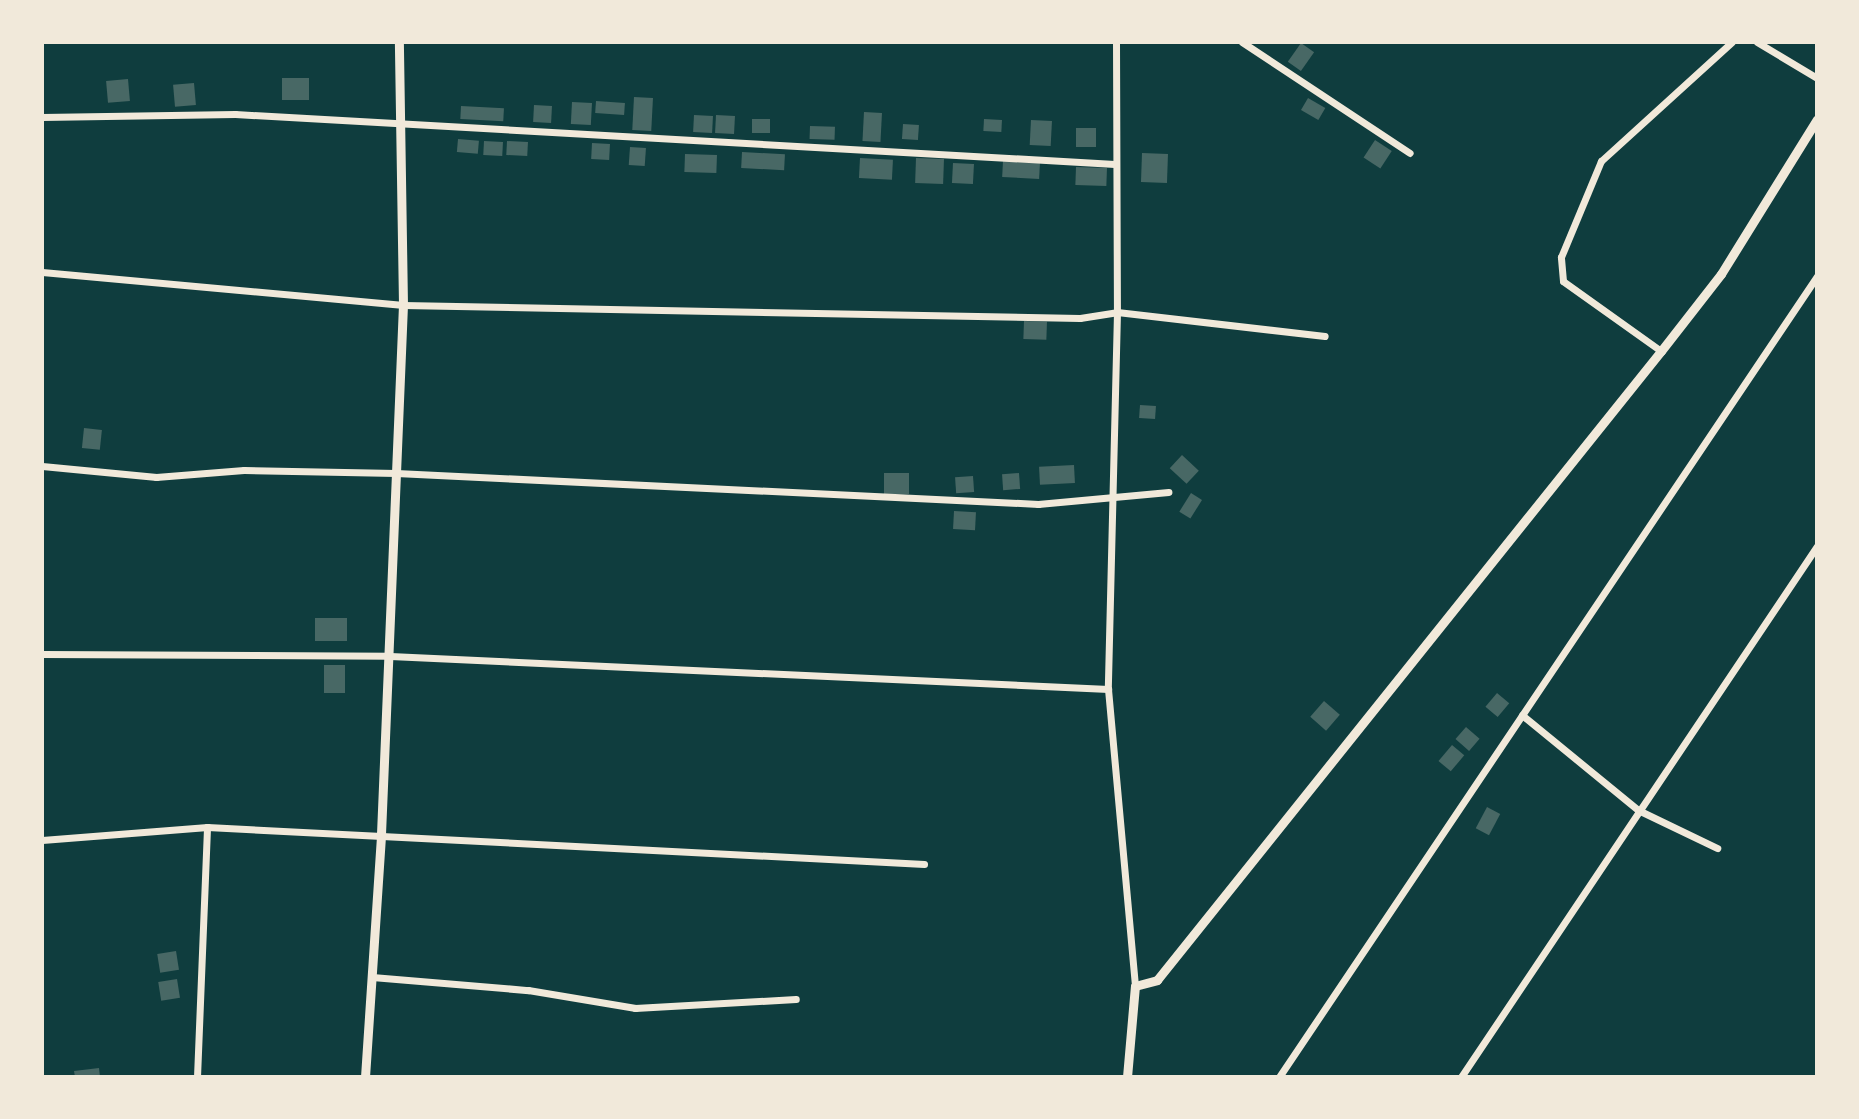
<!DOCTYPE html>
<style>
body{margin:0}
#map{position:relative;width:1859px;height:1119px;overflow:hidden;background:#0f3d3e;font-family:"Public Sans",sans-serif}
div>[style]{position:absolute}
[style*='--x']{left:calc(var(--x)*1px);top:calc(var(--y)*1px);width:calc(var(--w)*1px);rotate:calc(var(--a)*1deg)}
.building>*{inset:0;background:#486865;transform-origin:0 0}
.minor>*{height:7px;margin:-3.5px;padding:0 3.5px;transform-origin:3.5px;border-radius:3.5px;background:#f1e9da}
.tertiary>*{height:9px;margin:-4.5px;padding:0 4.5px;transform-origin:4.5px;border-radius:4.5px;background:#f1e9da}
span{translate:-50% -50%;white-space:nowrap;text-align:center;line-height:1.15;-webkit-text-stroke:6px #f1e9da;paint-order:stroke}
.frame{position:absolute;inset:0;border:44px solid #f1e9da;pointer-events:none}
</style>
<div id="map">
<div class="building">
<i style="left:1301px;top:43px;width:16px;height:23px;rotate:35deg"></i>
<i style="left:282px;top:78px;width:27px;height:22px"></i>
<i style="left:128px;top:79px;width:22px;height:22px;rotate:85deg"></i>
<i style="left:194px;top:83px;width:22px;height:21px;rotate:85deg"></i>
<i style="left:634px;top:97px;width:19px;height:33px;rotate:3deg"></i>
<i style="left:1308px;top:98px;width:20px;height:14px;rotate:30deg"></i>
<i style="left:596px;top:101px;width:29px;height:12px;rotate:4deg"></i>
<i style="left:572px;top:102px;width:20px;height:22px;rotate:3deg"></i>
<i style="left:534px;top:105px;width:18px;height:17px;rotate:3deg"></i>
<i style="left:461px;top:106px;width:43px;height:13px;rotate:3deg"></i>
<i style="left:864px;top:112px;width:18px;height:29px;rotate:3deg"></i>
<i style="left:694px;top:115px;width:19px;height:17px;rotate:3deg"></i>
<i style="left:716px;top:115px;width:19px;height:18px;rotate:3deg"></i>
<i style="left:752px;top:119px;width:18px;height:14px"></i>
<i style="left:984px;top:119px;width:18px;height:12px;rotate:3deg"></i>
<i style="left:1031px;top:120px;width:21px;height:25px;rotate:3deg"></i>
<i style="left:903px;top:124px;width:16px;height:15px;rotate:4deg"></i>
<i style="left:810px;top:126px;width:25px;height:13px;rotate:2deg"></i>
<i style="left:1076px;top:128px;width:20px;height:19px"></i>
<i style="left:458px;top:139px;width:21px;height:13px;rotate:5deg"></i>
<i style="left:1375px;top:140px;width:20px;height:21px;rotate:33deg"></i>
<i style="left:484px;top:141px;width:19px;height:14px;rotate:3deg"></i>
<i style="left:507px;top:141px;width:21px;height:14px;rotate:3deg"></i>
<i style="left:592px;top:143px;width:18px;height:16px;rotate:3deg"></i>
<i style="left:630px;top:147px;width:16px;height:18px;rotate:4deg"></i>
<i style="left:742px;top:152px;width:43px;height:16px;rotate:3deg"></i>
<i style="left:1142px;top:153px;width:26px;height:29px;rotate:2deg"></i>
<i style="left:685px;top:154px;width:32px;height:18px;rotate:2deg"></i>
<i style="left:860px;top:158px;width:33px;height:20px;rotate:3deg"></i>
<i style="left:916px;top:158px;width:28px;height:25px;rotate:2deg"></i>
<i style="left:1003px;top:161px;width:37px;height:16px;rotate:3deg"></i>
<i style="left:953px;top:163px;width:21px;height:20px;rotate:3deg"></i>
<i style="left:1076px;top:167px;width:31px;height:18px;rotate:2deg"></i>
<i style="left:1024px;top:321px;width:23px;height:18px;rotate:2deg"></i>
<i style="left:1140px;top:405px;width:16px;height:13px;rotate:4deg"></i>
<i style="left:84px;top:428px;width:18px;height:20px;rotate:6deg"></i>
<i style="left:1182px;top:455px;width:23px;height:18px;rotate:43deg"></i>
<i style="left:1074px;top:465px;width:18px;height:35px;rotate:87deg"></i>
<i style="left:884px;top:473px;width:25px;height:21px"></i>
<i style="left:1019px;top:473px;width:16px;height:17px;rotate:86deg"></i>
<i style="left:973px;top:476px;width:16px;height:18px;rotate:86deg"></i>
<i style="left:1191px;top:493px;width:13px;height:22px;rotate:32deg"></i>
<i style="left:954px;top:511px;width:22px;height:18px;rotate:3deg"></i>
<i style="left:347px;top:618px;width:23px;height:32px;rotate:90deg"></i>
<i style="left:324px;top:665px;width:21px;height:28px"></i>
<i style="left:1497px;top:693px;width:16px;height:18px;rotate:40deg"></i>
<i style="left:1324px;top:701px;width:21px;height:21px;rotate:41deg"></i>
<i style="left:1466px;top:727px;width:18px;height:16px;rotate:41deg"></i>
<i style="left:1452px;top:745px;width:16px;height:21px;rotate:40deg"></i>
<i style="left:1487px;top:807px;width:15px;height:24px;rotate:28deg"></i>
<i style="left:176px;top:951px;width:19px;height:19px;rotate:81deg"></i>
<i style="left:177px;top:979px;width:19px;height:19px;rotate:81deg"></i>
<i style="clip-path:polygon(99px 1068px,100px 1077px,75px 1077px,74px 1071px)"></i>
</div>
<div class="minor">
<i style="--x:1116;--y:42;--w:270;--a:89.8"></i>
<i style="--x:1117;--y:312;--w:377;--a:91.4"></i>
<i style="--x:1108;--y:689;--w:298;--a:84.8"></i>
<i style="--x:1242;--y:42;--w:201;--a:33.5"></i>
<i style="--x:1757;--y:42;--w:70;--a:31"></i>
<i style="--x:42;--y:117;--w:193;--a:-0.9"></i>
<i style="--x:235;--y:114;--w:881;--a:3.25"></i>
<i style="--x:42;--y:272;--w:363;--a:5.2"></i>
<i style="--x:403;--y:305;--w:677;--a:1.1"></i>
<i style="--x:1080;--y:318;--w:37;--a:-9"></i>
<i style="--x:1117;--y:312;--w:209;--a:6.6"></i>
<i style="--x:1661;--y:351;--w:120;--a:-144.5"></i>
<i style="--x:1563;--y:281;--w:24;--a:-95"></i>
<i style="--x:1561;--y:257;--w:104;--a:-67.4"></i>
<i style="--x:1601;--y:161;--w:177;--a:-42.3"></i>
<i style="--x:42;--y:466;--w:115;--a:5.5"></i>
<i style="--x:156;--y:477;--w:88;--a:-4.5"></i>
<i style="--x:244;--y:470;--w:152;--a:1.1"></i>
<i style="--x:396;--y:473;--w:643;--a:2.76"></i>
<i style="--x:1038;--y:504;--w:131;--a:-5.3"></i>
<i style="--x:42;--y:654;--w:348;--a:0.3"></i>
<i style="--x:390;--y:656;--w:719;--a:2.63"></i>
<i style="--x:1522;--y:715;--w:150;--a:39.3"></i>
<i style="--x:1638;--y:810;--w:88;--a:25.7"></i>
<i style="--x:42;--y:840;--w:166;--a:-4.5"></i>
<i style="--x:207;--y:827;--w:718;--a:2.95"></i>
<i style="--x:372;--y:977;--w:157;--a:4.8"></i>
<i style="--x:528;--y:990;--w:109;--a:9.5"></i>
<i style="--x:635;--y:1008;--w:161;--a:-3.2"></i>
<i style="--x:197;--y:1077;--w:250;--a:-87.7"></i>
<i style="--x:1279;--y:1077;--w:965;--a:-56.11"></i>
<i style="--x:1461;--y:1077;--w:639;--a:-56.16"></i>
</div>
<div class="tertiary">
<i style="--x:365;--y:1077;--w:244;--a:-86.2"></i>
<i style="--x:381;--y:834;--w:529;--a:-87.62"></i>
<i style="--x:403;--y:305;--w:263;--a:-90.9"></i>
<i style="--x:1127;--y:1077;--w:91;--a:-85"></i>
<i style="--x:1135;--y:986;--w:23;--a:-15"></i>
<i style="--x:1157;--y:980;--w:806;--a:-51.3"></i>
<i style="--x:1661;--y:351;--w:98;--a:-52.1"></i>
<i style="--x:1721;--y:274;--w:182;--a:-58.2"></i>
</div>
<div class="frame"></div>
</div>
